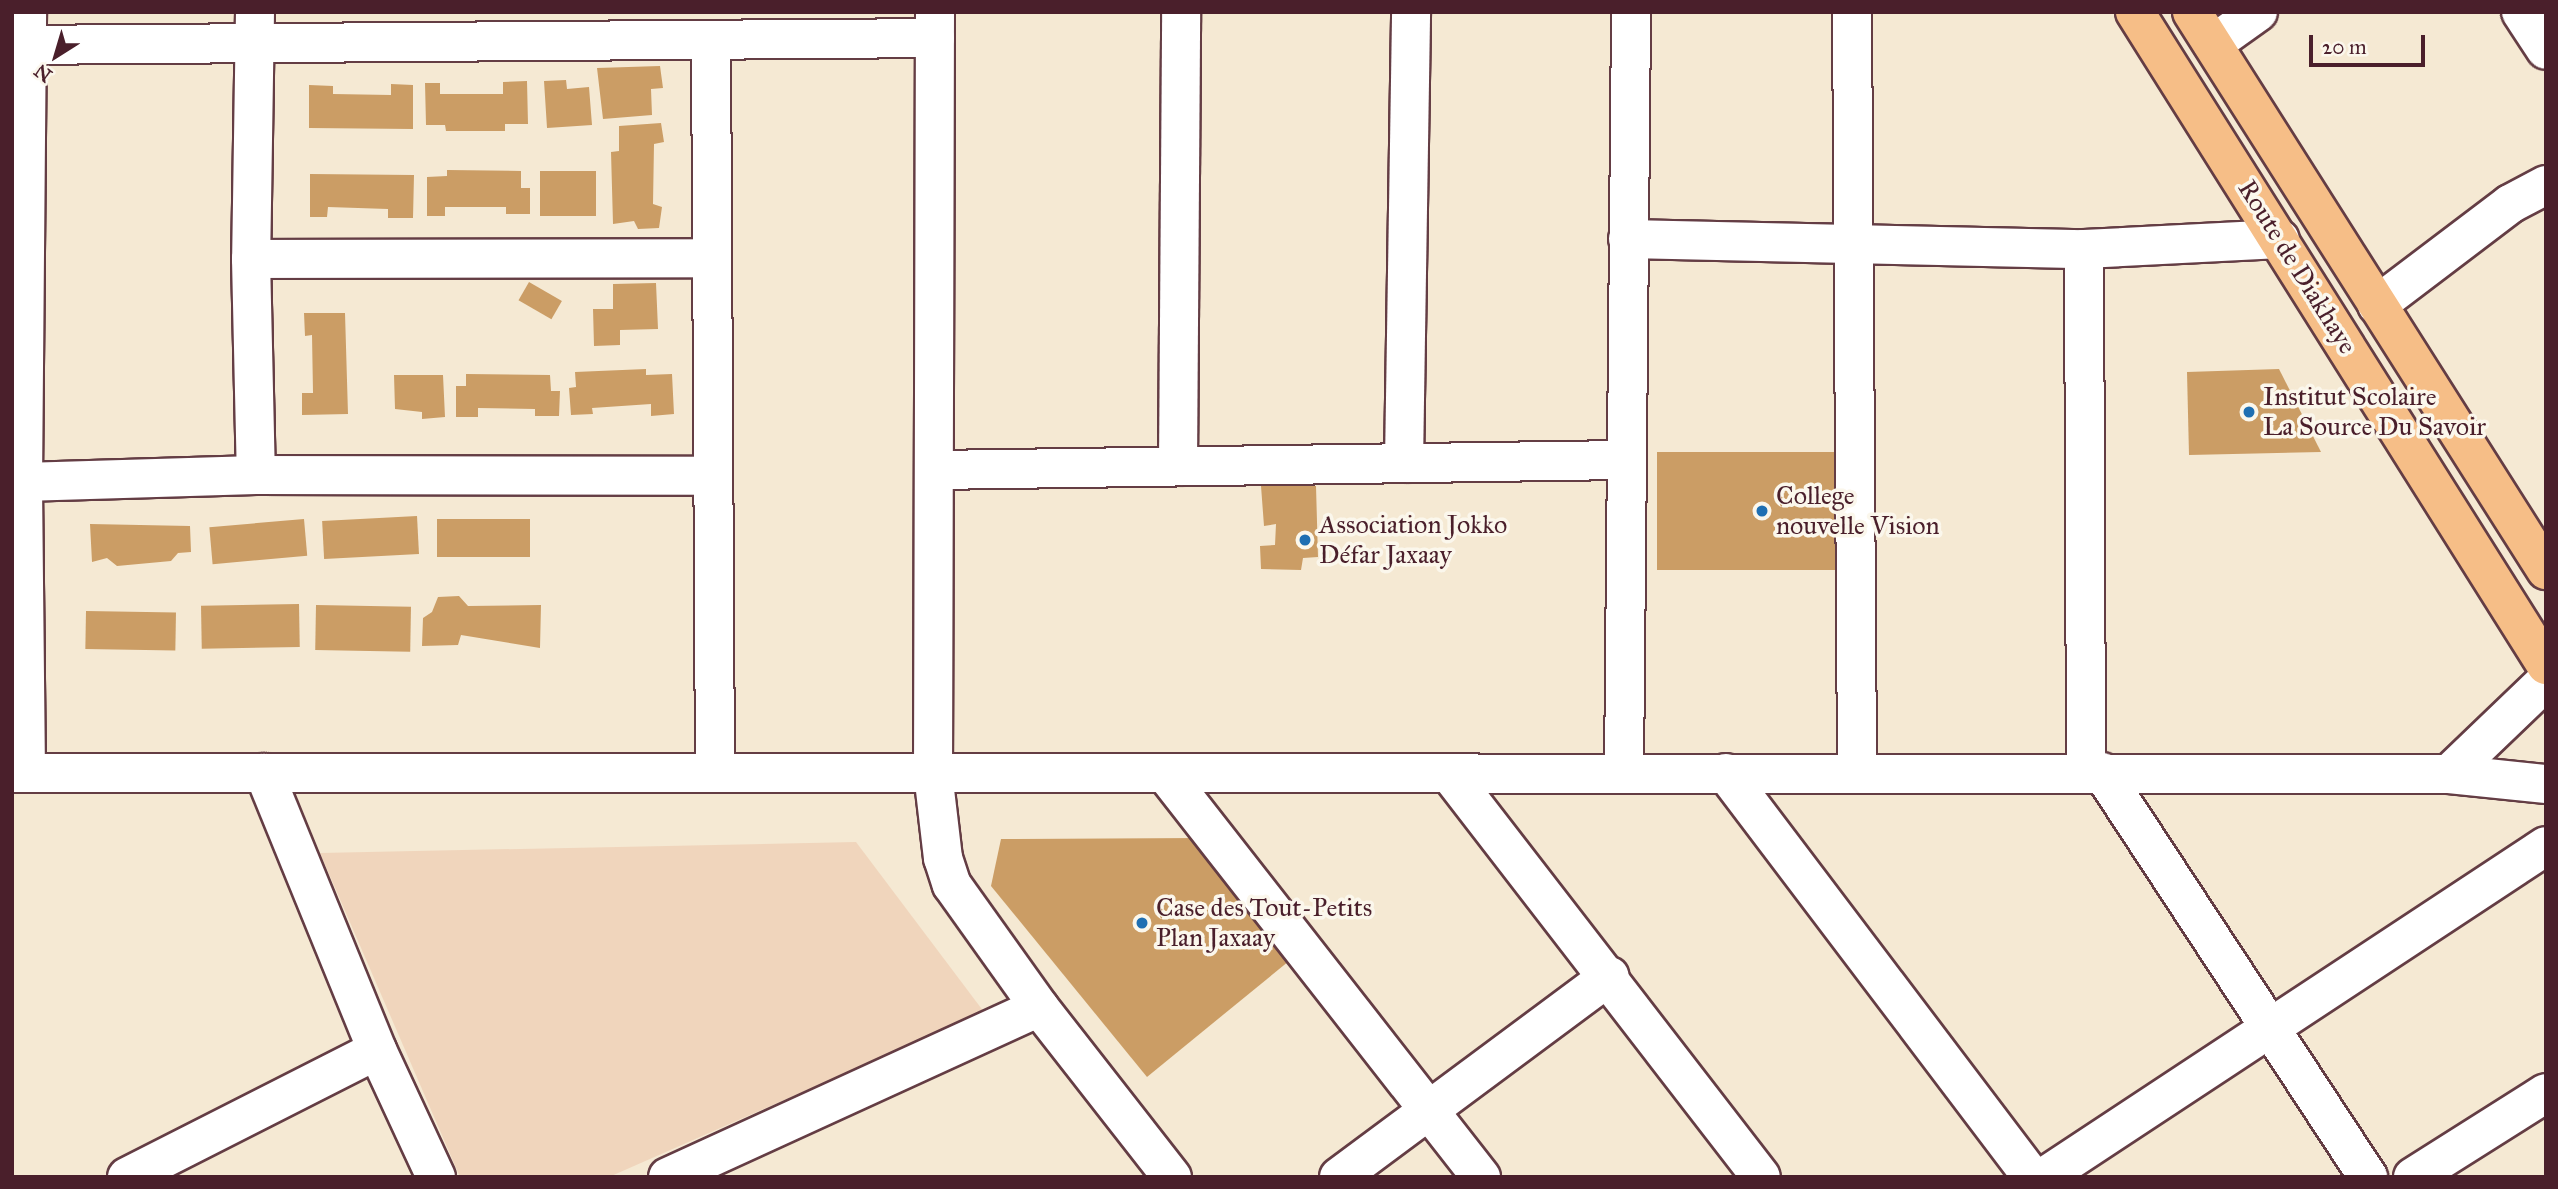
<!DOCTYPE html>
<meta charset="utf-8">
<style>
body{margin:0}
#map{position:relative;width:2558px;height:1189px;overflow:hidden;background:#f5e9d3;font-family:"IM FELL Great Primer",serif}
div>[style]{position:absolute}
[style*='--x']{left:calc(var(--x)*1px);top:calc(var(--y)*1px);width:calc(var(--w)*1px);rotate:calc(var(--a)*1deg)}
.built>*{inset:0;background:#f0d5bc}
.building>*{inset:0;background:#cb9d65;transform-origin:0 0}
.roads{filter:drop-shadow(2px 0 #643d44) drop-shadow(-2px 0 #643d44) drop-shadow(0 2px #643d44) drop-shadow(0 -2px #643d44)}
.minor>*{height:38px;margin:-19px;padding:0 19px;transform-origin:19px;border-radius:19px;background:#fff}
.major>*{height:38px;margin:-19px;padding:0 19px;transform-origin:19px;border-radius:19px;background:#f6be87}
.dots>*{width:19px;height:19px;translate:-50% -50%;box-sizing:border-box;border:4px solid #fbf7ec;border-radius:50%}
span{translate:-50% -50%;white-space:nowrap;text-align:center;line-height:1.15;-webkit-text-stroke:7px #fbf7ec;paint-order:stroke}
.street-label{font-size:26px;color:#4a1f2b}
.poi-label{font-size:26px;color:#4a1f2b}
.left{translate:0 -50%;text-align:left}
.frame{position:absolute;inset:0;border:14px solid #4a1f2b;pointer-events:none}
.north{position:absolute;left:21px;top:21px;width:70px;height:70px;-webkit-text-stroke:5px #fbf7ec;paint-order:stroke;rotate:217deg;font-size:19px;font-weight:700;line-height:28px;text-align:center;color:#4a1f2b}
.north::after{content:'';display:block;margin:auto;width:24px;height:32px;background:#4a1f2b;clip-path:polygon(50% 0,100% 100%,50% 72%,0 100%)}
.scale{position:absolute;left:2309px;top:35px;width:116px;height:32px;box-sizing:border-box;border:4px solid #4a1f2b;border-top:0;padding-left:9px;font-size:21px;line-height:24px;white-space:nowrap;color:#4a1f2b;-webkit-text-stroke:5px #fbf7ec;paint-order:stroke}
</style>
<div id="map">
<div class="built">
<i style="clip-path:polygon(856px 842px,984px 1012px,609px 1177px,460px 1177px,320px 853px)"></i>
</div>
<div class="building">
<i style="clip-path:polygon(660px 66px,663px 88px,651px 89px,652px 115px,603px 119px,597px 68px)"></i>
<i style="clip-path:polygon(566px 80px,567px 89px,589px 87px,592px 125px,547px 128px,544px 81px)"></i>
<i style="clip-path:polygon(527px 81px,528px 124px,505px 124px,505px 131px,446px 131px,445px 125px,426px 125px,425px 83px,440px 83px,440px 94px,503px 94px,503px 82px)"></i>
<i style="clip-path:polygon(391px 84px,413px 85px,413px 129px,309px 128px,309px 85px,333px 86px,333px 94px,391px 95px)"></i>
<i style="clip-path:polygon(661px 123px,664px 142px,654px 144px,653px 204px,662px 207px,659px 228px,638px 229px,634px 221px,613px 224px,611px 152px,619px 151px,619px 126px)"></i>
<i style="clip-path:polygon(447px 170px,521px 171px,521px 188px,530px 188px,530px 214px,506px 214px,506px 207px,445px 207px,445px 216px,427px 216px,427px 177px,447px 176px)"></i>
<i style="left:540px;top:171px;width:56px;height:45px"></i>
<i style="clip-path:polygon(310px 174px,414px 175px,413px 218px,388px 218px,388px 209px,328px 207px,327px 217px,310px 217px)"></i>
<i style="left:529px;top:282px;width:38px;height:21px;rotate:30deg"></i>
<i style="clip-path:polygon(656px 283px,658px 329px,620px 330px,620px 345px,594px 346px,593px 309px,613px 309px,613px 284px)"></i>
<i style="clip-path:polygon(304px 313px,345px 313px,348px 414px,302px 415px,302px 393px,313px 393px,312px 335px,305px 336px)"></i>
<i style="clip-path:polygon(646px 369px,646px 375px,672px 374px,674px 414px,651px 416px,651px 404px,592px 408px,593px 414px,571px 415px,569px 388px,576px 387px,575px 372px)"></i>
<i style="clip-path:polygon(2279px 369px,2321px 452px,2189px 455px,2187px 372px)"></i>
<i style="clip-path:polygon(466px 374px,550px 375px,551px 391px,560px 391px,559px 416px,535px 416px,535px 409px,478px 408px,478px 417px,456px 417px,456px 386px,466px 386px)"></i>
<i style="clip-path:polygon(394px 375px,443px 375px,445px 417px,422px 419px,422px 412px,395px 409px)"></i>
<i style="left:1657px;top:452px;width:182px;height:118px"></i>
<i style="clip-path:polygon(1261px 486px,1316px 486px,1318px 557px,1303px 558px,1301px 570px,1261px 569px,1260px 546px,1275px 545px,1276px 524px,1264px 526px)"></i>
<i style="left:417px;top:516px;width:38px;height:95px;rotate:87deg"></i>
<i style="left:304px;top:519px;width:37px;height:95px;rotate:85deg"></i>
<i style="left:437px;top:519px;width:93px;height:38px"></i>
<i style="clip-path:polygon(90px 524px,190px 526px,191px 552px,178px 553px,171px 561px,117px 566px,107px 558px,92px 562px)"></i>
<i style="clip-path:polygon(459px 596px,468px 606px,541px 605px,540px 648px,461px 635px,458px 645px,422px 646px,423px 618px,432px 612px,438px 597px)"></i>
<i style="left:299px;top:604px;width:43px;height:98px;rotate:89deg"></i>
<i style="left:316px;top:605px;width:95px;height:45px;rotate:1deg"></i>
<i style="left:86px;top:611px;width:90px;height:38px;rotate:1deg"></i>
<i style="clip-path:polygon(1200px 838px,1289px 961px,1147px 1077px,991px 886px,1001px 839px)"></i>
</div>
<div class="roads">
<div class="minor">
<i style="--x:255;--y:12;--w:247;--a:90.9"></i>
<i style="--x:251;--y:259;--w:216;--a:88.7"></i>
<i style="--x:935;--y:12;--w:761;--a:90.15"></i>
<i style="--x:933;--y:773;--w:86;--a:83.3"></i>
<i style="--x:943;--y:858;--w:28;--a:72"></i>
<i style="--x:952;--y:885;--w:150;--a:54.5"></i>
<i style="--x:1039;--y:1007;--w:216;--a:52"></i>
<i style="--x:1852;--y:12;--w:761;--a:89.62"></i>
<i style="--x:2521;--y:12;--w:45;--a:56.7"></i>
<i style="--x:711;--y:40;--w:733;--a:89.69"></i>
<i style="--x:2213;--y:44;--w:55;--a:-35.4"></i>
<i style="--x:12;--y:45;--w:923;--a:-0.43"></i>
<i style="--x:1628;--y:239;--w:456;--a:1.3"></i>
<i style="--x:2084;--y:249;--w:196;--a:-2.9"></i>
<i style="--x:2084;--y:249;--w:523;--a:89.78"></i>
<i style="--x:251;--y:259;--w:461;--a:-0.1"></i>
<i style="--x:2377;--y:305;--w:167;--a:-37.2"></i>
<i style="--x:2510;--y:204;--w:41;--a:-27.8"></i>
<i style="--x:1404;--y:463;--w:451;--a:-89.1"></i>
<i style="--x:1178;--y:466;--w:454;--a:-89.6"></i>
<i style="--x:934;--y:470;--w:692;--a:-0.83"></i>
<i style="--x:23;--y:482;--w:233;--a:-1.7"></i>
<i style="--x:256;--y:475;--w:457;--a:0.1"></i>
<i style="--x:2102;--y:772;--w:485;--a:56.7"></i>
<i style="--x:12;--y:773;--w:2437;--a:0.02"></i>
<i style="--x:2449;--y:774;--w:98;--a:5.9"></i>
<i style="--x:26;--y:773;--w:291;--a:-90.6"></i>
<i style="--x:23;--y:482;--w:470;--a:-89.5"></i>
<i style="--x:264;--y:773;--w:299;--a:67.8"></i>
<i style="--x:377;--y:1050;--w:140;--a:65.1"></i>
<i style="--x:1165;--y:773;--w:513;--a:51.97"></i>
<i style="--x:1449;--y:773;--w:510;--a:52.32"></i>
<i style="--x:1624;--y:773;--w:761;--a:-89.47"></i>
<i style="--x:1726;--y:773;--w:507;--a:52.86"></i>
<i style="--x:2449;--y:774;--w:134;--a:-43.8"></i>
<i style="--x:127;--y:1177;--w:280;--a:-26.9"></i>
<i style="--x:668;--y:1177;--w:408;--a:-24.6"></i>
<i style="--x:1339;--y:1177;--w:337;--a:-36.6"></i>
<i style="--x:2044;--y:1177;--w:601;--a:-33.4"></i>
<i style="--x:2413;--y:1177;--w:157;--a:-32.3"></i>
</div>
<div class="major">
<i style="--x:2135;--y:12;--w:772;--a:57.81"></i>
<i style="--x:2192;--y:12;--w:661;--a:57.61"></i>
</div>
</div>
<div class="dots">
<i style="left:2249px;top:412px;background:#1f6fb2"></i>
<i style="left:1762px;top:511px;background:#1f6fb2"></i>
<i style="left:1305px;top:540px;background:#1f6fb2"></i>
<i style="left:1142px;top:923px;background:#1f6fb2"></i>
</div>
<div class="street-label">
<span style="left:2297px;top:267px;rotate:58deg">Route de Diakhaye</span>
</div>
<div class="poi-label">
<span class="left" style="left:2263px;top:412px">Institut Scolaire<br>La Source Du Savoir</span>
<span class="left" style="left:1776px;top:511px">College<br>nouvelle Vision</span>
<span class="left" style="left:1319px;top:540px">Association Jokko<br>Défar Jaxaay</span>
<span class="left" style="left:1156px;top:923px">Case des Tout-Petits<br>Plan Jaxaay</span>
</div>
<div class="frame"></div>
<div class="north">N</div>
<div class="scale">20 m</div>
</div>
